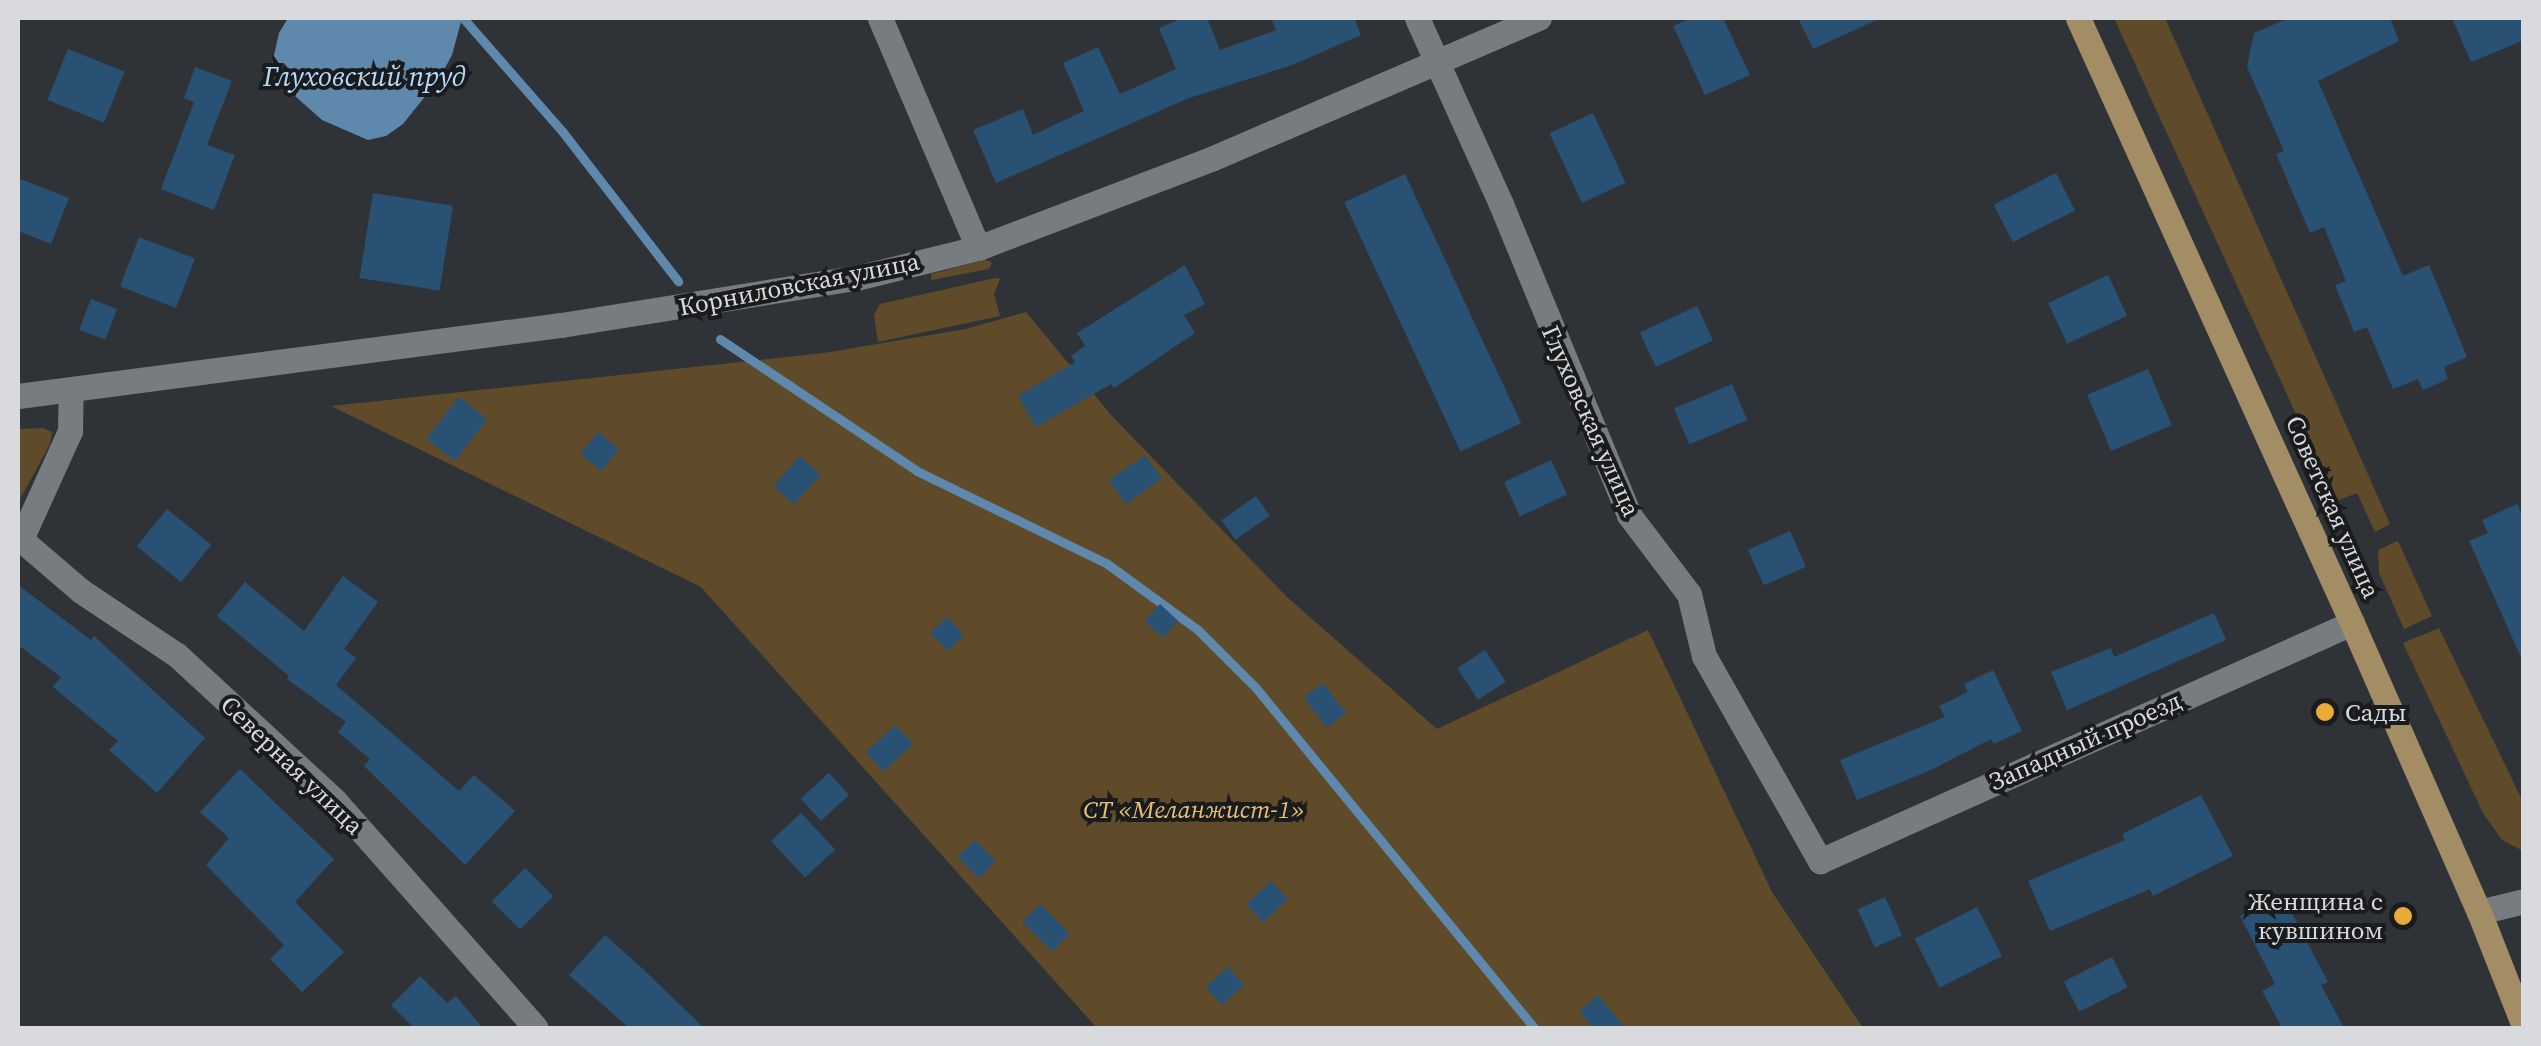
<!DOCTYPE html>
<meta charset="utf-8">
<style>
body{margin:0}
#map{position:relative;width:2541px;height:1046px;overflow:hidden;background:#2f3337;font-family:"Source Serif 4",serif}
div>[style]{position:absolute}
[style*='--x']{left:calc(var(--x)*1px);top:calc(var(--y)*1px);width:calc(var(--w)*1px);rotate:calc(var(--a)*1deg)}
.green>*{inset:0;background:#5f4b2a}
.water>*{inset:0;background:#5f88ad}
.stream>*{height:9px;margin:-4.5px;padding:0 4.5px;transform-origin:4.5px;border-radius:4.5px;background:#5f88ad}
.building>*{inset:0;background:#295173;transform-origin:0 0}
.minor>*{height:25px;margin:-12.5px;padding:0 12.5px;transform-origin:12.5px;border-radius:12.5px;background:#777c81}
.major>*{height:25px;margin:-12.5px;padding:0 12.5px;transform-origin:12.5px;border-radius:12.5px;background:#a38d65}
.dots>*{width:28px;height:28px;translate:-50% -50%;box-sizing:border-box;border:5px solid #191b1d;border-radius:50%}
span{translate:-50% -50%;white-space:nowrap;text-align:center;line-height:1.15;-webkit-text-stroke:8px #191b1d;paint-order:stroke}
.street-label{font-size:25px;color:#d8dadd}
.poi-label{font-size:25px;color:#d8dadd}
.left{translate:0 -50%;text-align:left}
.right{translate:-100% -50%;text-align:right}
.park-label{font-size:25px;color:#e9bf77;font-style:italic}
.water-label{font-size:28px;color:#b4d9fb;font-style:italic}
.frame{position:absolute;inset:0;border:20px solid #d8dadd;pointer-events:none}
</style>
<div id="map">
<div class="green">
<i style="clip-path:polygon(2114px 18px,2165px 18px,2390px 524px,2375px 532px,2357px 493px,2336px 501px)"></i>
<i style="clip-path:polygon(985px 260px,992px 262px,989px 269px,931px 280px,931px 274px)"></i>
<i style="clip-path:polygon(995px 278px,1000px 279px,994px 294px,1000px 316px,878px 342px,874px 315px,880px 304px)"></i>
<i style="clip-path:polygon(1026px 312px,1111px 415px,1286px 596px,1437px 729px,1648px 630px,1772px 892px,1863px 1028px,1097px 1028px,701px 587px,331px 406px,824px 353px,966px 329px)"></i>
<i style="clip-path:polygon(43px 428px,52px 432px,50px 444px,18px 503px,18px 429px)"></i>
<i style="clip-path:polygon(2398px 541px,2432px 616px,2404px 629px,2379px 573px,2378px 550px)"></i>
<i style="clip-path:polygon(2439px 628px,2523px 802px,2523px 851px,2502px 840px,2483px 813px,2403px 643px)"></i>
</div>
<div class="water">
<i style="clip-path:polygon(288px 18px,462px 18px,452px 55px,439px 79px,403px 124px,386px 136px,368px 140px,322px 120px,286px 88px,272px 64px,279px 33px)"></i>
</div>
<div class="stream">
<i style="--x:463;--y:18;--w:150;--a:48.8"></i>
<i style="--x:562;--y:131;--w:190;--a:52.3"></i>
<i style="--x:720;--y:339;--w:237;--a:33.8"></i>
<i style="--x:917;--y:471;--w:210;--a:26"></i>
<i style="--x:1106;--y:563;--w:112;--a:36"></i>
<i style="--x:1197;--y:629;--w:83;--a:45"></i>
<i style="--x:1256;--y:688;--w:439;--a:50.7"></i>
</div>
<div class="building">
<i style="clip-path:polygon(1183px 18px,1207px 18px,1220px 50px,1276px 30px,1271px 18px,1354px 18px,1361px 35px,1292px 65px,1189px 98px,996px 183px,973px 130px,1023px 109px,1033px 135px,1084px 111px,1063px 63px,1098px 47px,1120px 94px,1176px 69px,1159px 28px)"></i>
<i style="clip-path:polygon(1691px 18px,1723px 18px,1750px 75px,1705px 95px,1673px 26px)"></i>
<i style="clip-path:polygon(1798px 18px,1881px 18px,1813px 49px)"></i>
<i style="clip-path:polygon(2289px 18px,2390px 18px,2399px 41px,2318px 81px,2403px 276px,2429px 265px,2467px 357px,2444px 367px,2448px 379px,2423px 390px,2418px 379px,2393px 389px,2367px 327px,2354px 332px,2335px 285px,2346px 281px,2324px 227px,2310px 233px,2276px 154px,2284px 151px,2247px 67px,2254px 33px)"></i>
<i style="clip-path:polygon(2452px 18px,2524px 18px,2524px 40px,2471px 62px)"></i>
<i style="left:68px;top:49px;width:61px;height:55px;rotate:22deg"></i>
<i style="clip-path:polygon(195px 67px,232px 81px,207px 145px,235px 155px,214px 210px,161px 189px,194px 102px,184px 98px)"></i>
<i style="left:1593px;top:113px;width:77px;height:48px;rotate:65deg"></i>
<i style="left:2056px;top:173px;width:42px;height:70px;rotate:63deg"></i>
<i style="left:1405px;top:174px;width:275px;height:67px;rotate:65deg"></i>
<i style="clip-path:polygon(18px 178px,69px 198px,51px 244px,18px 231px)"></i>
<i style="left:373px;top:193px;width:81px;height:86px;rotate:9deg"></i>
<i style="left:139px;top:237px;width:60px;height:53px;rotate:21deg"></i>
<i style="clip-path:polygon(1185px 265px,1205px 304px,1184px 315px,1195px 333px,1114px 388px,1111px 384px,1036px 427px,1018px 396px,1075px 362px,1071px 356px,1085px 346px,1077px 333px)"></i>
<i style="left:2108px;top:275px;width:45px;height:66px;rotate:65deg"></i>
<i style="left:91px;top:299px;width:28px;height:33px;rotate:21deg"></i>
<i style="left:1697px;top:306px;width:38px;height:63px;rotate:65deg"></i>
<i style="left:2148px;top:369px;width:61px;height:66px;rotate:67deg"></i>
<i style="left:1732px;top:384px;width:39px;height:63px;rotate:67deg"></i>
<i style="left:459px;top:397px;width:36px;height:53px;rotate:38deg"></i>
<i style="left:598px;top:432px;width:27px;height:28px;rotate:39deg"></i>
<i style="left:1145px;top:455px;width:29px;height:44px;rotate:55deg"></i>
<i style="left:800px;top:456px;width:28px;height:40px;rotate:42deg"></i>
<i style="left:1551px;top:460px;width:38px;height:52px;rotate:65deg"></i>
<i style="left:1256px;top:496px;width:24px;height:42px;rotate:55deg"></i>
<i style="clip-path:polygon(2517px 504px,2524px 518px,2524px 664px,2469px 541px,2488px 533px,2482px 520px)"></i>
<i style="left:167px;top:509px;width:57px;height:48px;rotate:39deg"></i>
<i style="left:1790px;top:531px;width:39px;height:46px;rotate:66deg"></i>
<i style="clip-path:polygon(343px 576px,378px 602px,344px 649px,356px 658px,336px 685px,459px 791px,474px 775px,515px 811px,465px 865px,364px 766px,370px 759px,338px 732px,346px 722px,287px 679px,289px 676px,217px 616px,245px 582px,304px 631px)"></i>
<i style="clip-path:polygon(18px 585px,91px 640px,94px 636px,205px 738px,157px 793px,109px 750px,118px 741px,53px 687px,61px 677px,18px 645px)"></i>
<i style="left:1160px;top:604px;width:25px;height:23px;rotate:43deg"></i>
<i style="clip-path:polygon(2214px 613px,2226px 640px,2067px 710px,2051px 672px,2111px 648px,2114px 657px)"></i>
<i style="left:947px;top:617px;width:25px;height:23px;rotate:47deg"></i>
<i style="left:1485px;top:650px;width:38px;height:33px;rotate:57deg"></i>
<i style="clip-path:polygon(1993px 670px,2022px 731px,1994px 744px,1991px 739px,1931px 770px,1857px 800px,1840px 760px,1945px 717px,1939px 706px,1968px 692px,1964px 684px)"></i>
<i style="left:1323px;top:683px;width:38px;height:24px;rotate:53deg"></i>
<i style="left:895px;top:725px;width:26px;height:40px;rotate:47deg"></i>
<i style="clip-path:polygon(240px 769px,334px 859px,295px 902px,344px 952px,302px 992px,270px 959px,284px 945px,206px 865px,229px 838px,200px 812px)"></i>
<i style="left:829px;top:773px;width:30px;height:38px;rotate:48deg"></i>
<i style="clip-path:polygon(2201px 795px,2233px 856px,2153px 896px,2150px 889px,2050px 931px,2028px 881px,2125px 840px,2122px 834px)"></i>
<i style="left:801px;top:813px;width:50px;height:41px;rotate:47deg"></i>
<i style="left:975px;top:840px;width:30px;height:24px;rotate:46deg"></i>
<i style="left:525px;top:868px;width:40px;height:47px;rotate:45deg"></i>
<i style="left:1271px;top:881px;width:25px;height:34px;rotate:47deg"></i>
<i style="clip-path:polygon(2282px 894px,2328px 982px,2321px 985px,2344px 1028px,2282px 1028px,2262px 991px,2275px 984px,2240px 916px)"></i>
<i style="left:1885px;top:897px;width:42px;height:30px;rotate:66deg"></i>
<i style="left:1040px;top:904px;width:42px;height:25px;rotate:45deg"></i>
<i style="left:1977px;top:907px;width:55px;height:70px;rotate:63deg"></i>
<i style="clip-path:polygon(605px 935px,643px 969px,704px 1028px,629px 1028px,569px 975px)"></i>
<i style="left:2112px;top:957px;width:34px;height:54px;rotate:63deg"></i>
<i style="left:1228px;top:967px;width:24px;height:30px;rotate:48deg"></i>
<i style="clip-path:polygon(420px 976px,447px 1003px,456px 996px,483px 1028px,414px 1028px,391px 1005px)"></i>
<i style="clip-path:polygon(1598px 995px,1625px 1028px,1593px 1028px,1579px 1011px)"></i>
</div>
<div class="minor">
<i style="--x:880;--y:18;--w:250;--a:66.9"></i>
<i style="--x:1417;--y:18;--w:204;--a:65.7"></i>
<i style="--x:1501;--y:204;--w:336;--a:67.6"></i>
<i style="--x:1629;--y:515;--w:99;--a:52.8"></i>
<i style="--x:1689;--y:594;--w:64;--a:76.4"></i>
<i style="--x:1704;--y:656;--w:236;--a:60.5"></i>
<i style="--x:1820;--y:861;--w:583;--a:-24.1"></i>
<i style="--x:18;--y:396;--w:548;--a:-7.45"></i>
<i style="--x:561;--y:325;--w:299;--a:-9.1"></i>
<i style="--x:856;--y:278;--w:126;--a:-13.8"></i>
<i style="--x:978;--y:248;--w:249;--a:-20.9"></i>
<i style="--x:1211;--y:159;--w:357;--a:-23.3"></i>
<i style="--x:18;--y:537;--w:83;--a:40.6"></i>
<i style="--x:81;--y:591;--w:115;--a:33.7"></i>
<i style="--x:177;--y:655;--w:215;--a:42.7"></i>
<i style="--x:335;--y:801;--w:303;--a:48.5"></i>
<i style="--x:21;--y:539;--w:119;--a:-65.6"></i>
<i style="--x:70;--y:431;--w:39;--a:-89"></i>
<i style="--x:2479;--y:912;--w:46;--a:-13.7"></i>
</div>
<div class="major">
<i style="--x:2078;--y:18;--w:664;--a:65.63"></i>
<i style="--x:2352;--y:623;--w:316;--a:66.3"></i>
<i style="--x:2479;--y:912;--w:123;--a:68.5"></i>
</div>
<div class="dots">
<i style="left:2325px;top:712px;background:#e8ab37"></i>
<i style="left:2403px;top:916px;background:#e8ab37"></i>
</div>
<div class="street-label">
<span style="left:799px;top:284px;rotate:-11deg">Корниловская улица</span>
<span style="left:1591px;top:421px;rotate:66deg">Глуховская улица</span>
<span style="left:2333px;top:507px;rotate:66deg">Советская улица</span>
<span style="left:2085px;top:741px;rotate:-24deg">Западный проезд</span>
<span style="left:292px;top:765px;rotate:44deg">Северная улица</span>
</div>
<div class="poi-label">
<span class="left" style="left:2345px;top:712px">Сады</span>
<span class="right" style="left:2383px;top:916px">Женщина с<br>кувшином</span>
</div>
<div class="park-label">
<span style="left:1194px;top:809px">СТ «Меланжист-1»</span>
</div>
<div class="water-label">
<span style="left:364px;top:76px">Глуховский пруд</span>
</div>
<div class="frame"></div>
</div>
